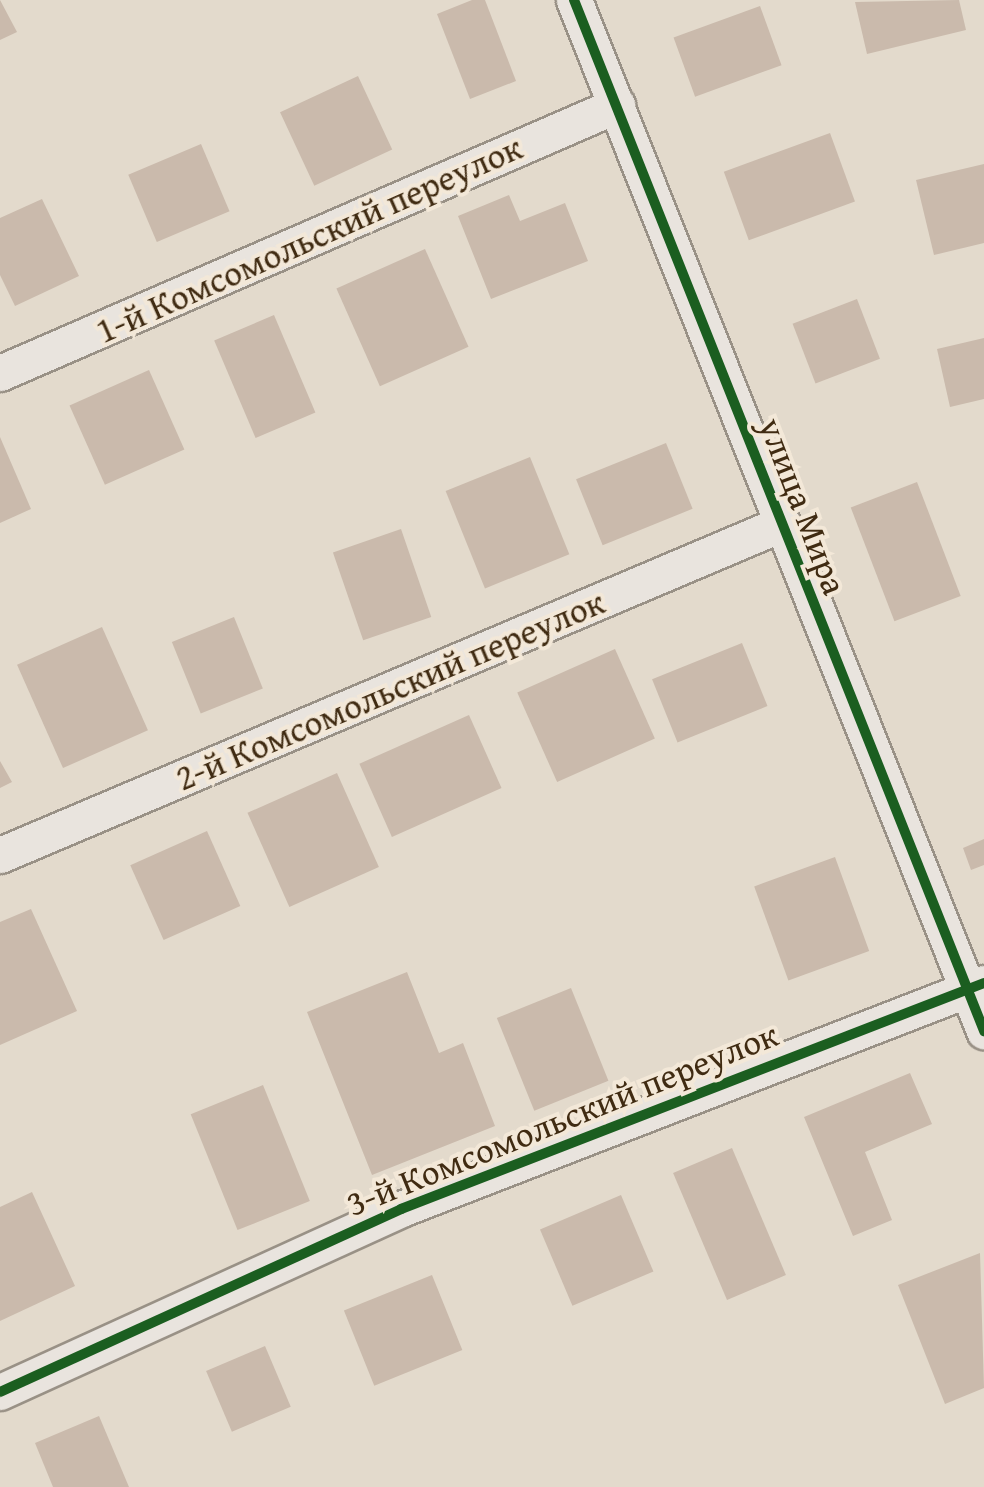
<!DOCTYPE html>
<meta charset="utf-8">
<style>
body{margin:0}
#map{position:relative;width:984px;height:1487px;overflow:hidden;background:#e3dacc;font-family:"Gentium Book Plus",serif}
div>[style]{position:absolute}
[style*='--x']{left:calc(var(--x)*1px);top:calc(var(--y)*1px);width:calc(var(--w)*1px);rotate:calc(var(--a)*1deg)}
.building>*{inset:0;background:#cabaac;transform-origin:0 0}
.roads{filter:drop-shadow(2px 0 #999186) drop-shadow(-2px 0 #999186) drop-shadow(0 2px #999186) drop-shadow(0 -2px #999186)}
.street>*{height:35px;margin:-17.5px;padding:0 17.5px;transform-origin:17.5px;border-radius:17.5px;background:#e9e4de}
.cycleway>*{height:10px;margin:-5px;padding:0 5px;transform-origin:5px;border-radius:5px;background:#1b5e20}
span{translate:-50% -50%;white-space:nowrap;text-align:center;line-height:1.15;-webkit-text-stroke:8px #f3e8d8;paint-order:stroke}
.street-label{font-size:35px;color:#402b12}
</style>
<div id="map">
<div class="building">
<i style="clip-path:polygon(0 0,17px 32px,0 40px)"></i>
<i style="clip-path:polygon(472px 0,485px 0,516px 81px,470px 99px,437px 14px)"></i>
<i style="clip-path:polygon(959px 0,966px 30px,867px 54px,855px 2px)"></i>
<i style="left:760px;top:6px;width:63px;height:92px;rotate:70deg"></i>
<i style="left:358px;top:76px;width:81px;height:86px;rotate:65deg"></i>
<i style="left:830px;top:133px;width:73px;height:113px;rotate:70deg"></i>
<i style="left:201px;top:144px;width:73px;height:79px;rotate:67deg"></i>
<i style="clip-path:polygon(984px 164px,984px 243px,934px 255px,916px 180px)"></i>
<i style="clip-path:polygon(509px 195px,520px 221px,565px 203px,588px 261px,491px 299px,458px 216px)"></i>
<i style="clip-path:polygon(42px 199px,79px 276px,15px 306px,0 275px,0 218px)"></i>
<i style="left:425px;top:249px;width:107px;height:97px;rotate:66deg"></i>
<i style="left:857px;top:299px;width:64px;height:69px;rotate:69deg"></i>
<i style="left:274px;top:315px;width:106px;height:65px;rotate:67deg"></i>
<i style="clip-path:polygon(984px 338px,984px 399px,950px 407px,937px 349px)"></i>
<i style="left:149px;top:370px;width:87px;height:87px;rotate:66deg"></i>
<i style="clip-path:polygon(0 437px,31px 509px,0 523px)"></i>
<i style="left:666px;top:443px;width:71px;height:97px;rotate:68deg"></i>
<i style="left:530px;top:457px;width:105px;height:91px;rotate:68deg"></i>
<i style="left:917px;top:482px;width:122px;height:71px;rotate:69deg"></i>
<i style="left:401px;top:529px;width:93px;height:72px;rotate:71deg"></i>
<i style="left:234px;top:617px;width:77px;height:67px;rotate:68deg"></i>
<i style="left:102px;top:627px;width:113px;height:93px;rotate:66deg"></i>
<i style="left:742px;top:643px;width:68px;height:97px;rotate:68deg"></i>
<i style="left:615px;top:649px;width:98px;height:107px;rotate:66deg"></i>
<i style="left:469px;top:715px;width:80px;height:120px;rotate:66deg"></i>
<i style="clip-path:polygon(0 761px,12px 782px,0 788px)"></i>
<i style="left:337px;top:773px;width:103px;height:98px;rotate:66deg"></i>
<i style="left:207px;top:831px;width:82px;height:84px;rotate:66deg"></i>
<i style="clip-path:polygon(984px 839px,984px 865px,971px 870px,963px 848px)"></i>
<i style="left:835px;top:857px;width:100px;height:86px;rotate:70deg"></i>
<i style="clip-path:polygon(31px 909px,77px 1011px,0 1045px,0 922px)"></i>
<i style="clip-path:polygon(407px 972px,439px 1053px,463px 1043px,495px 1126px,372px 1175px,307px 1012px)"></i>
<i style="left:571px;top:988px;width:100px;height:80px;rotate:68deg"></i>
<i style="clip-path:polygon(910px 1073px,932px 1124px,865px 1152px,892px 1220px,853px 1236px,804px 1117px)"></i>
<i style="left:263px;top:1085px;width:125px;height:78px;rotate:68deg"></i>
<i style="left:732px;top:1148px;width:138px;height:64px;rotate:67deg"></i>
<i style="clip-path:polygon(32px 1192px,75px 1286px,0 1321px,0 1207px)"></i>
<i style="left:621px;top:1195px;width:83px;height:88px;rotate:67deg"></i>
<i style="clip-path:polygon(980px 1253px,984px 1388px,945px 1404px,898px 1285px)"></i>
<i style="left:432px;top:1275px;width:81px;height:95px;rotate:68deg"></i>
<i style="left:265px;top:1346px;width:66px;height:64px;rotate:67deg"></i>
<i style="clip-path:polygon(99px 1416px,129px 1487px,53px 1487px,35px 1443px)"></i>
</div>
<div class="roads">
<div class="street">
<i style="--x:574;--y:0;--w:1110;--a:68.31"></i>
<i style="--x:0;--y:373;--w:673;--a:-23.48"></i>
<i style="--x:0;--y:855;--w:848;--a:-22.97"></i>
<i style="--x:0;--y:1392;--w:441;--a:-24.5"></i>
<i style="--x:401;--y:1209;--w:625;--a:-21.19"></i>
</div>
</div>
<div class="cycleway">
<i style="--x:574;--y:0;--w:1110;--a:68.31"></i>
<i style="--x:0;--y:1392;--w:441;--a:-24.5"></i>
<i style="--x:401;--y:1209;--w:625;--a:-21.19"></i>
</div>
<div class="street-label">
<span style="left:309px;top:239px;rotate:-24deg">1-й Комсомольский переулок</span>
<span style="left:803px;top:506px;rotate:69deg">улица Мира</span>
<span style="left:390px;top:690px;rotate:-23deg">2-й Комсомольский переулок</span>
<span style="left:562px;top:1119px;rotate:-22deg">3-й Комсомольский переулок</span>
</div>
</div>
